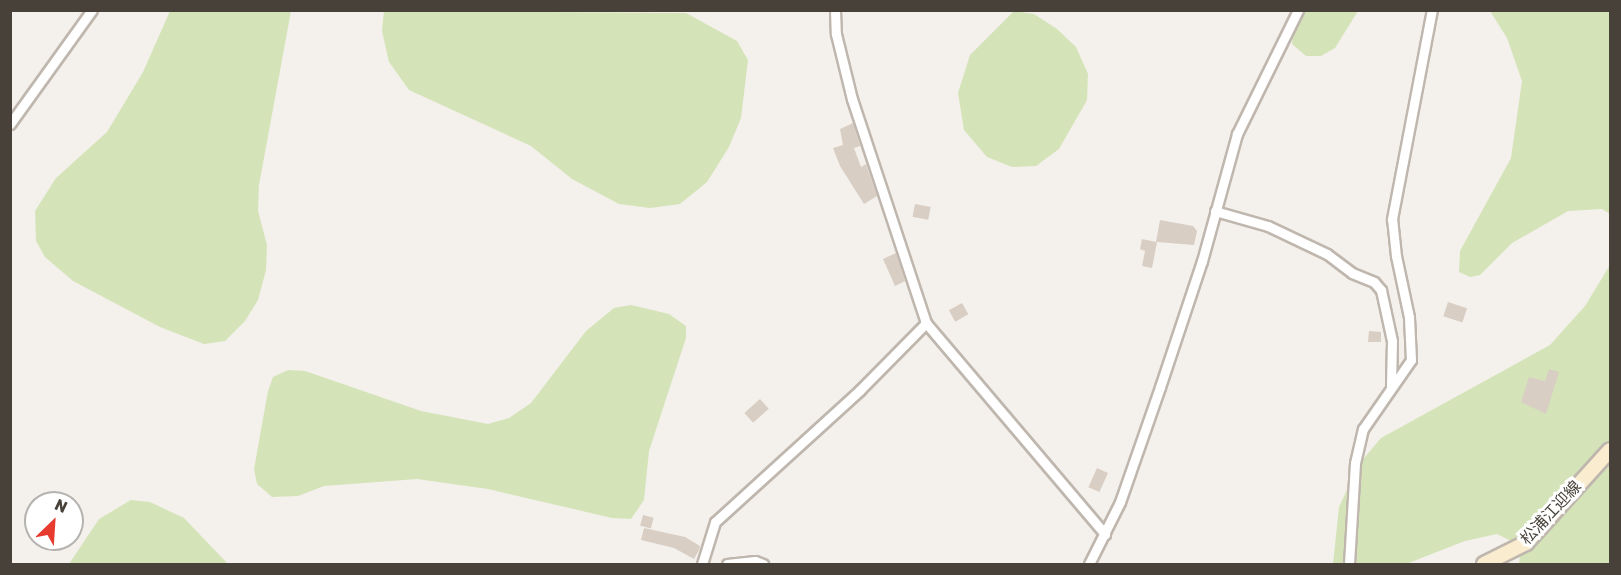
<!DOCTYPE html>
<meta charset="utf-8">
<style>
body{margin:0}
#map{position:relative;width:1621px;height:575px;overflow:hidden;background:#f4f0eb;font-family:Rubik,"Noto Sans JP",sans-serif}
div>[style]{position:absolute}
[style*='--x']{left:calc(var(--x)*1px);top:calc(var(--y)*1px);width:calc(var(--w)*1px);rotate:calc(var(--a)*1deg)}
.green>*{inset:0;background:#d4e4b8}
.building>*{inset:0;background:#d8cec4;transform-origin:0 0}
.roads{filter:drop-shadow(2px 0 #bfb7ae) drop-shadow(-2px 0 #bfb7ae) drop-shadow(0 2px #bfb7ae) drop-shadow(0 -2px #bfb7ae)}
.street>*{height:9px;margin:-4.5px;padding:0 4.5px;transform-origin:4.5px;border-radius:4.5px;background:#fff}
.secondary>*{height:14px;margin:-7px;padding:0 7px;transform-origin:7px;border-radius:7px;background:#faeccf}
span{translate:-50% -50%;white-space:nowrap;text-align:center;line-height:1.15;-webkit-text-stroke:6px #fff;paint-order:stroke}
.street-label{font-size:16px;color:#474139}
.frame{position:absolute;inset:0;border:12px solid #474139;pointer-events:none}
.north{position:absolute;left:24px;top:491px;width:60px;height:60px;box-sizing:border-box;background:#fff;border:2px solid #b5b3b0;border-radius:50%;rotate:25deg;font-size:16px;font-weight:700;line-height:24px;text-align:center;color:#474139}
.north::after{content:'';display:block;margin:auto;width:21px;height:27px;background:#e73b2f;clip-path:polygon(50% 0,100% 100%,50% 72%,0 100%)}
</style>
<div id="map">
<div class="green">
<i style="clip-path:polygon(170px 11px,291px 11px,259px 185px,258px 211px,267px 245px,266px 270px,258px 300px,245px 321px,225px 341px,204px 344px,160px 327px,73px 281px,45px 257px,36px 241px,35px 211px,56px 178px,107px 132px,143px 72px)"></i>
<i style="clip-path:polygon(384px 11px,686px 13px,737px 41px,748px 60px,741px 118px,729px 147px,707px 182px,680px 204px,650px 208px,619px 204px,572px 179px,531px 146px,409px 90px,389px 62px,382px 31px)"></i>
<i style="clip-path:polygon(1014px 11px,1034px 14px,1057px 29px,1076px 47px,1088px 74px,1087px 100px,1059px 149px,1036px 166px,1012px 167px,987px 157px,964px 130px,958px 93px,970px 55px)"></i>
<i style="clip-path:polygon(1296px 11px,1358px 11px,1335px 48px,1321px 56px,1306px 56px,1292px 44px)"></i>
<i style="clip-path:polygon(1490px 11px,1610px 11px,1610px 214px,1602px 209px,1568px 211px,1512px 243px,1480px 275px,1470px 277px,1459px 272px,1460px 251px,1511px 158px,1522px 81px,1507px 38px)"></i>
<i style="clip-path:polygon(1610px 265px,1610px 564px,1519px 564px,1521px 546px,1497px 534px,1465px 541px,1406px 564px,1333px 564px,1339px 507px,1359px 464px,1381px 438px,1550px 345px,1585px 306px)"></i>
<i style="clip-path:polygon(631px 305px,669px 314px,686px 326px,686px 338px,649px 451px,644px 500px,631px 519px,612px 518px,488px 489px,417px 479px,324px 486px,298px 496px,272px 497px,257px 484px,254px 469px,268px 391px,273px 377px,288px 370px,305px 371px,421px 411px,488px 424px,509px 418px,531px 403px,586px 331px,614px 308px)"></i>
<i style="clip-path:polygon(131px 500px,150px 502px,184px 518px,228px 564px,69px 564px,99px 519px)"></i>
</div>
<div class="building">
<i style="clip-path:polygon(853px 123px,860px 146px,854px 148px,861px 167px,866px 164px,877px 196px,864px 204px,840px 166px,833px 148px,843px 145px,840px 129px)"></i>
<i style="left:915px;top:204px;width:16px;height:13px;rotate:11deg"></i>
<i style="clip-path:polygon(1160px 220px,1193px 226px,1197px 231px,1194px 245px,1157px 242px,1152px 268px,1142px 266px,1145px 251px,1140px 249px,1142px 239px,1156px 242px)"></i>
<i style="clip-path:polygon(896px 253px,905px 281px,895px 286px,883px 259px)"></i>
<i style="left:1448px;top:302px;width:20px;height:15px;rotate:18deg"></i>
<i style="left:962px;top:303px;width:13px;height:15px;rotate:61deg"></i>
<i style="clip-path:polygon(1369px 331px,1381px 332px,1381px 342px,1368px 342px)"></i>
<i style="clip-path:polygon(1549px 369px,1559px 372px,1546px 414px,1521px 402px,1529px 377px,1545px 381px)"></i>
<i style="left:760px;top:399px;width:13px;height:21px;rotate:48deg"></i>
<i style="left:1097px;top:468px;width:12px;height:21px;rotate:24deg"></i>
<i style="left:643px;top:515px;width:11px;height:11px;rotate:15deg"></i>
<i style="clip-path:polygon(644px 528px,685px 537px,700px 546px,699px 550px,694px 559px,674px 548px,641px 540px)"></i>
</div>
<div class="roads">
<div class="street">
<i style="--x:835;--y:10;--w:24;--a:88"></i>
<i style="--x:836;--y:34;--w:67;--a:76.2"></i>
<i style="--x:852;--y:99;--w:236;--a:71.7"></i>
<i style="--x:926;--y:323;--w:277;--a:49.7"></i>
<i style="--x:10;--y:124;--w:140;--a:-54.3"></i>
<i style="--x:1215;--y:211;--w:55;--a:15.8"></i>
<i style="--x:1268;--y:226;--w:65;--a:25.4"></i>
<i style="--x:1327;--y:254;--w:31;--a:37"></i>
<i style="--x:1352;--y:273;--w:24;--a:22"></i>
<i style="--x:1374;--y:282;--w:11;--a:49"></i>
<i style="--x:1381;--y:290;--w:52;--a:77.8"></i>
<i style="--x:1392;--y:341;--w:45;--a:91.3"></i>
<i style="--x:702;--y:564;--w:44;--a:-72.8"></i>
<i style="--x:715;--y:522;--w:196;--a:-42.3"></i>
<i style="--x:860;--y:390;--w:94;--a:-45.4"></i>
<i style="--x:727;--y:564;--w:28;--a:-6"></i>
<i style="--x:755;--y:561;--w:9;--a:21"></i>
<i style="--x:1089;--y:564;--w:69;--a:-63.4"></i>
<i style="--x:1120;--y:502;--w:122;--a:-70.8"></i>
<i style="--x:1160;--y:387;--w:133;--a:-71.6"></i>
<i style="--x:1202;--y:261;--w:132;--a:-74.6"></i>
<i style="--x:1237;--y:134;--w:138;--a:-63.8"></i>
<i style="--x:1349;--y:564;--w:101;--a:-86.6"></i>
<i style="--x:1355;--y:463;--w:35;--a:-77"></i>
<i style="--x:1363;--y:429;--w:84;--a:-55.2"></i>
<i style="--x:1411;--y:360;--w:43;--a:-92.7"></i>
<i style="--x:1409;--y:317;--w:62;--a:-102"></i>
<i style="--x:1396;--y:256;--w:37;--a:-96"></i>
<i style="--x:1392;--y:219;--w:213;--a:-79.2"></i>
</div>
<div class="secondary">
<i style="--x:1484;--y:564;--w:47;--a:-26.6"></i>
<i style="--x:1526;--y:543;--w:125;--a:-47.9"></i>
</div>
</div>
<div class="street-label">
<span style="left:1551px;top:513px;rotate:-47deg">松浦江迎線</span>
</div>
<div class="frame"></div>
<div class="north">N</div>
</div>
